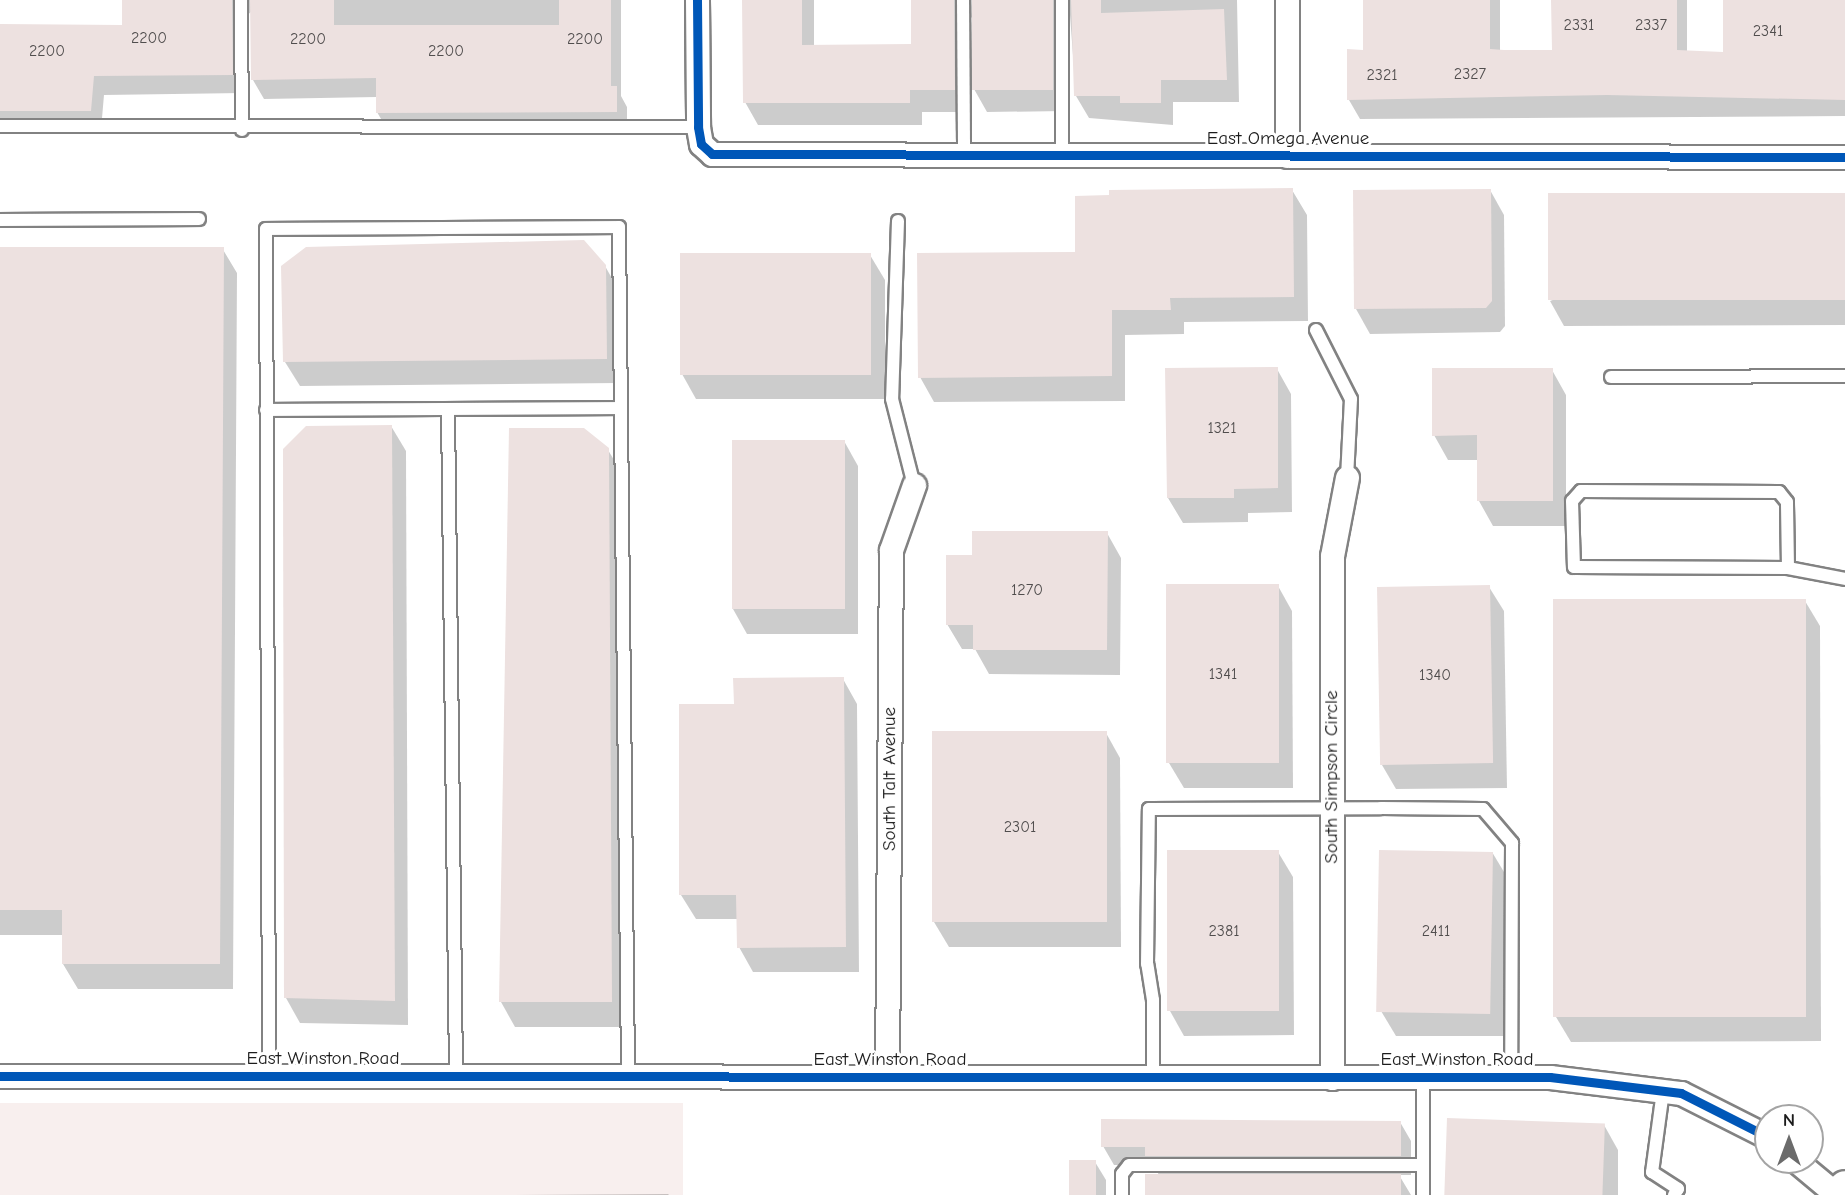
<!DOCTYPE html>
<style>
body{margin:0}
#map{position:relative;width:1845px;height:1195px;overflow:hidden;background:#fff;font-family:"Comic Neue",sans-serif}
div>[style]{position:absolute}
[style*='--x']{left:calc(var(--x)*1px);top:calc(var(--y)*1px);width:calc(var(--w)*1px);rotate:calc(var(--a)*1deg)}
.built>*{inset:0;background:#f8efee;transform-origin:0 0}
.shadow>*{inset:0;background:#0003}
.building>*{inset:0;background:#ede1e0;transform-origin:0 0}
.roads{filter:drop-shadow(2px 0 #828282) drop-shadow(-2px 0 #828282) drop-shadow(0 2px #828282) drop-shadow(0 -2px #828282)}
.service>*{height:12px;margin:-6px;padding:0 6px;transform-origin:6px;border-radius:6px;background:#fff}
.minor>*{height:23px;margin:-11.5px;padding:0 11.5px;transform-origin:11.5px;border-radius:11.5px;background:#fff}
.tertiary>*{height:30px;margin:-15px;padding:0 15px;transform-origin:15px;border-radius:15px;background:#fff}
.cycleway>*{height:9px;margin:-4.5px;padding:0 4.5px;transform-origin:4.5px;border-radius:4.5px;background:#0057b8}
span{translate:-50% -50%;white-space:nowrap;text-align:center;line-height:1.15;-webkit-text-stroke:6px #fff;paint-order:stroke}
.number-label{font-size:16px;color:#504d4d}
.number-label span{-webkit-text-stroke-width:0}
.street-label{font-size:19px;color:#1c1c1c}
.north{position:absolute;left:1754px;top:1104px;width:70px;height:70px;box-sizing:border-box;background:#fff;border:2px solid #a4a4a4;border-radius:50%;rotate:0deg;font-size:19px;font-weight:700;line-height:28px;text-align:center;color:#1c1c1c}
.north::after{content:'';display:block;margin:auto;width:24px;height:32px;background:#6b6b6b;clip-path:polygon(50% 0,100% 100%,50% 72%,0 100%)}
</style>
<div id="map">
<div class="built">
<i style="left:0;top:1103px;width:683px;height:92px"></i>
</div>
<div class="shadow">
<i style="clip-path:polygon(124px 0,621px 0,621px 96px,627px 107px,627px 131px,388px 131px,377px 112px,377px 97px,264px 99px,253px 80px,252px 11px,242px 20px,243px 93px,104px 95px,101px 130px,0 130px,0 26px,124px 26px)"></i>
<i style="clip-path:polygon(745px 0,814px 0,814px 46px,912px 46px,912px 0,1237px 0,1239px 102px,1173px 102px,1173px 125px,1089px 118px,1076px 96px,1070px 15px,1065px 23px,1065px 111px,987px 112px,974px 89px,974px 15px,966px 23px,967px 112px,922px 112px,922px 125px,758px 125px,745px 102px)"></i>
<i style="clip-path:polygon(1366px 0,1500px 0,1500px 51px,1554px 52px,1553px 0,1687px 0,1687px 52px,1725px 54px,1725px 0,1845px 0,1845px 116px,1360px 119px,1349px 100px,1365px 52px)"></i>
<i style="clip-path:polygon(1292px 190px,1307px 215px,1308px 321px,1184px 322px,1184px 334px,1125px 335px,1125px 401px,934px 402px,920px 377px,1077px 254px,1111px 197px)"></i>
<i style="clip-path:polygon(1490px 190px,1504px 215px,1505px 326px,1500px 332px,1370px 334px,1356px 309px)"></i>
<i style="clip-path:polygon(1845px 195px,1845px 325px,1564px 326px,1550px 301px)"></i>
<i style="clip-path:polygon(222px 248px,237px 273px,233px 989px,78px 989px,63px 964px,63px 935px,0 935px,0 249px)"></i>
<i style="clip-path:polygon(870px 255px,885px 280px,885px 399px,696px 399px,682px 374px)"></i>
<i style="clip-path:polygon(605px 266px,619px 291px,620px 383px,300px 386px,285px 362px)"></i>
<i style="clip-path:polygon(1277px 369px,1291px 394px,1292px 512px,1248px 513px,1248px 522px,1183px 523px,1168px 498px)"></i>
<i style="clip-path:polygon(1552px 370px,1566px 395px,1566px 526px,1493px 526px,1479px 501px,1479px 460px,1448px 460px,1434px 435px)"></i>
<i style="clip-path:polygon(391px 426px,406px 451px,408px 1025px,300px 1023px,286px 998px)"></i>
<i style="clip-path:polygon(844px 441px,858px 466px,858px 634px,747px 634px,733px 609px)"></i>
<i style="clip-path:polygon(608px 450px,623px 475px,626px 1027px,515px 1027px,501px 1002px)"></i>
<i style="clip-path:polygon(1107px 533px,1121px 558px,1120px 675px,989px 674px,975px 649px,962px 649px,947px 624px,974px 557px)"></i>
<i style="clip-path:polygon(1278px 586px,1292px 611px,1293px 788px,1184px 788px,1169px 763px)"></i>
<i style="clip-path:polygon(1489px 587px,1504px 611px,1507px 788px,1396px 789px,1382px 765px)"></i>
<i style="clip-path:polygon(1805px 601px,1820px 626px,1821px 1041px,1571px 1042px,1556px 1017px)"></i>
<i style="clip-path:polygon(843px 679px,857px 704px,859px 972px,753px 972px,739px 947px,738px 919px,696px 919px,681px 895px,735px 706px)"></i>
<i style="clip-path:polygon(1106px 733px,1120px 758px,1121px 947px,949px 947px,934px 922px)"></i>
<i style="clip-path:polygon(1278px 852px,1293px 877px,1294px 1035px,1184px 1036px,1170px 1011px)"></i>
<i style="clip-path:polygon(1492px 852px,1507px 877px,1506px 1036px,1396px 1036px,1381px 1011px)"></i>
<i style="clip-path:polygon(1400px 1122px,1411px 1141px,1411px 1175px,1399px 1175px,1411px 1195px,1147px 1195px,1159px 1175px,1153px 1165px,1114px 1165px,1103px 1146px)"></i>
<i style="clip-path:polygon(1604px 1125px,1618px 1150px,1618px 1195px,1449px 1195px)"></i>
<i style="clip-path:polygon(1095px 1162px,1106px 1180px,1106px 1195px,1071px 1195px)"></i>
<i style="clip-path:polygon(668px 1194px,669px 1195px,514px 1195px)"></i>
</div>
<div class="building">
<i style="clip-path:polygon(122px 0,232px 0,233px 75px,94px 76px,91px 111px,0 111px,0 24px,122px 25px)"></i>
<i style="clip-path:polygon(250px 0,334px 0,334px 25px,559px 25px,559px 0,611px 0,611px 86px,617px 86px,617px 112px,376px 113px,376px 78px,251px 80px)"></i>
<i style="clip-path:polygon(742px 0,802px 0,802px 45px,911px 44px,911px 0,954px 0,955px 90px,910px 90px,910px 103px,743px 103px)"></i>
<i style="left:972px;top:0;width:81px;height:90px"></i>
<i style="clip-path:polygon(1071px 0,1101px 0,1101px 13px,1224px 9px,1227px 80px,1161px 80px,1161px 103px,1120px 103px,1120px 96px,1074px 96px)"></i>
<i style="clip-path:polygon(1363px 0,1490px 0,1490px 49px,1504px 50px,1552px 50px,1551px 0,1677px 0,1677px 50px,1723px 52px,1723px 0,1845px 0,1845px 100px,1607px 95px,1347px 100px,1347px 49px,1363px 50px)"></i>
<i style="clip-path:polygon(1293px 188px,1294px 297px,1170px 298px,1171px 310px,1112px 310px,1112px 376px,918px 378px,917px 253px,1075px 252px,1075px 196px,1109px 195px,1109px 190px)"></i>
<i style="clip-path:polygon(1491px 189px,1492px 301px,1486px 308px,1354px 309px,1353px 190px)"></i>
<i style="left:1845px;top:193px;width:107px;height:297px;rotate:90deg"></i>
<i style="clip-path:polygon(584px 240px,606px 265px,607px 359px,283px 362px,281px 266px,306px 247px)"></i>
<i style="clip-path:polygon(0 247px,224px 247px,220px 964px,62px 964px,62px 910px,0 910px)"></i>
<i style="left:680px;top:253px;width:191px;height:122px"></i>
<i style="clip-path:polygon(1278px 367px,1278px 488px,1234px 489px,1234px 498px,1167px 498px,1165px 368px)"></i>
<i style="clip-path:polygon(1432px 368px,1553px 368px,1553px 501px,1477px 501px,1477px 435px,1432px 436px)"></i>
<i style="clip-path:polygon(392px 425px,395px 1001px,284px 998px,283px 449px,306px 426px)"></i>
<i style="clip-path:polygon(509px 428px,584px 428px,609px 448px,612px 1002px,499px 1002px)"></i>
<i style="left:732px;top:440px;width:113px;height:169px"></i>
<i style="clip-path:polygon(972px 531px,1108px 531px,1107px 650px,973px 650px,973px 625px,946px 625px,946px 555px,972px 555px)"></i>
<i style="left:1279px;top:584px;width:179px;height:113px;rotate:90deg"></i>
<i style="left:1490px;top:585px;width:178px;height:113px;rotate:89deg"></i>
<i style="left:1806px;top:599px;width:418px;height:253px;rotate:90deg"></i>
<i style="clip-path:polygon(844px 677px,846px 947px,737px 948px,736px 895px,679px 895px,679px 704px,734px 704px,733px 678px)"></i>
<i style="left:1107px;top:731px;width:191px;height:175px;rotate:90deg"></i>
<i style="left:1279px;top:850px;width:161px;height:112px;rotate:90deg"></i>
<i style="left:1379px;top:850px;width:114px;height:162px;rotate:1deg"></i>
<i style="left:1447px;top:1118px;width:158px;height:77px;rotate:2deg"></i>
<i style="clip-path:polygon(1101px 1119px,1401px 1121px,1401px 1156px,1145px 1156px,1145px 1147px,1101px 1147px)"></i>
<i style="left:1069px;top:1160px;width:27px;height:35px"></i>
<i style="left:1145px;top:1174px;width:256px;height:21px"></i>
</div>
<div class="roads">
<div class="service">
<i style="--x:241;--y:0;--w:130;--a:89.6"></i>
<i style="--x:963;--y:0;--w:156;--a:89.6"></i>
<i style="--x:1062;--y:0;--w:156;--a:90"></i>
<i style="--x:0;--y:126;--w:698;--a:0.08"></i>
<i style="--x:0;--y:220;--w:199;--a:-0.3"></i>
<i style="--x:898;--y:221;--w:178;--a:91.9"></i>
<i style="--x:892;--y:399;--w:89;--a:75.7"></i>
<i style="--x:1316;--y:330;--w:77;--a:63.1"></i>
<i style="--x:1351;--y:399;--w:78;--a:92.9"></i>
<i style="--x:1611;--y:377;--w:234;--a:-0.2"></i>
<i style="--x:448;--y:409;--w:668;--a:89.31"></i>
<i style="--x:266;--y:410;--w:355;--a:-0.3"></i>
<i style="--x:1788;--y:568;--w:66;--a:-90.9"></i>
<i style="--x:1787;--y:502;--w:13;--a:-129"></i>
<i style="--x:1779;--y:492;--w:198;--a:-179.7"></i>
<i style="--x:1581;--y:491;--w:13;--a:132"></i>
<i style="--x:1572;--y:501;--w:66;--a:88.3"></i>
<i style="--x:1574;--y:567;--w:214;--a:0.3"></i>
<i style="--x:1788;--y:568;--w:58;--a:10.9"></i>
<i style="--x:269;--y:1076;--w:847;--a:-90.2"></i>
<i style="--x:266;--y:229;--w:353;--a:-0.3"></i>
<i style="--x:619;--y:227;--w:850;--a:89.39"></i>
<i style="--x:1153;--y:1078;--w:78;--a:-90"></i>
<i style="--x:1153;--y:1000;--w:36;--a:-99"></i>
<i style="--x:1147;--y:964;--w:155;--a:-89.3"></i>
<i style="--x:1149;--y:809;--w:232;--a:-0.2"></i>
<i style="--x:1381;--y:808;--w:102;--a:0.6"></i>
<i style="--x:1483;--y:809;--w:45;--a:49.5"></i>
<i style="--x:1512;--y:843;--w:234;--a:90.2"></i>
<i style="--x:1423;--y:1078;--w:87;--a:90"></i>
<i style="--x:1663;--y:1091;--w:82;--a:97.7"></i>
<i style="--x:1652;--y:1172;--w:31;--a:33"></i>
<i style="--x:1678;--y:1189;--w:7;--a:124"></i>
<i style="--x:1122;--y:1195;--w:21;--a:-90"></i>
<i style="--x:1122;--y:1174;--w:11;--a:-52"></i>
<i style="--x:1129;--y:1165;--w:294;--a:0"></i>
<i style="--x:1423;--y:1165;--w:30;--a:90"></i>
</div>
<div class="minor">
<i style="--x:697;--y:0;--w:127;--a:89.5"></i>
<i style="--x:698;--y:127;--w:17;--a:80"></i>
<i style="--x:701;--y:144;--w:15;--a:42"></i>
<i style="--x:712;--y:154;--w:1133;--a:0.15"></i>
<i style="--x:1287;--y:0;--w:156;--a:90"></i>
<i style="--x:0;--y:1076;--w:1550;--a:0.04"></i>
<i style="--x:1550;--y:1077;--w:132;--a:7"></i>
<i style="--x:1681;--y:1093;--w:97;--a:26.8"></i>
<i style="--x:887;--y:1077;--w:527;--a:-89.57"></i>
<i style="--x:891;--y:550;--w:69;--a:-70.5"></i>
<i style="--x:1332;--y:1078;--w:522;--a:-90"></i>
<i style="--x:1332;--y:556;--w:80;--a:-79.2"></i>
<i style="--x:1795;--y:1160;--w:55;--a:39.8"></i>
</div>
<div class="tertiary">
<i style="--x:1835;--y:1195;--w:13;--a:-42"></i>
</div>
</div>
<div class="cycleway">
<i style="--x:697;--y:0;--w:127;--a:89.5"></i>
<i style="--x:698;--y:127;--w:17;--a:80"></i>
<i style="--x:701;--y:144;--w:15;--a:42"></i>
<i style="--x:712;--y:154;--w:1133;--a:0.15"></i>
<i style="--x:0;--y:1076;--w:1550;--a:0.04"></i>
<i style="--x:1550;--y:1077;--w:132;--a:7"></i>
<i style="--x:1681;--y:1093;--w:97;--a:26.8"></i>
</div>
<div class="number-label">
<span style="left:1579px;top:25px">2331</span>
<span style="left:1651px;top:25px">2337</span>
<span style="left:1768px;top:31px">2341</span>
<span style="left:149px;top:38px">2200</span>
<span style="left:308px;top:39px">2200</span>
<span style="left:585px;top:39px">2200</span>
<span style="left:47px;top:51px">2200</span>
<span style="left:446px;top:51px">2200</span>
<span style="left:1470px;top:74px">2327</span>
<span style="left:1382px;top:75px">2321</span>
<span style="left:1222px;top:428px">1321</span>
<span style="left:1027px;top:590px">1270</span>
<span style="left:1223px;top:674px">1341</span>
<span style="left:1435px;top:675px">1340</span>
<span style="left:1020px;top:827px">2301</span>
<span style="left:1224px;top:931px">2381</span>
<span style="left:1436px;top:931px">2411</span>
</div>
<div class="street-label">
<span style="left:1288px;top:139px">East Omega Avenue</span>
<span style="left:1332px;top:777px;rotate:-90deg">South Simpson Circle</span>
<span style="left:890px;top:779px;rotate:-90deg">South Talt Avenue</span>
<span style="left:323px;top:1059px">East Winston Road</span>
<span style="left:890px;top:1060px">East Winston Road</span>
<span style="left:1457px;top:1060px">East Winston Road</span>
</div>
<div class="north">N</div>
</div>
